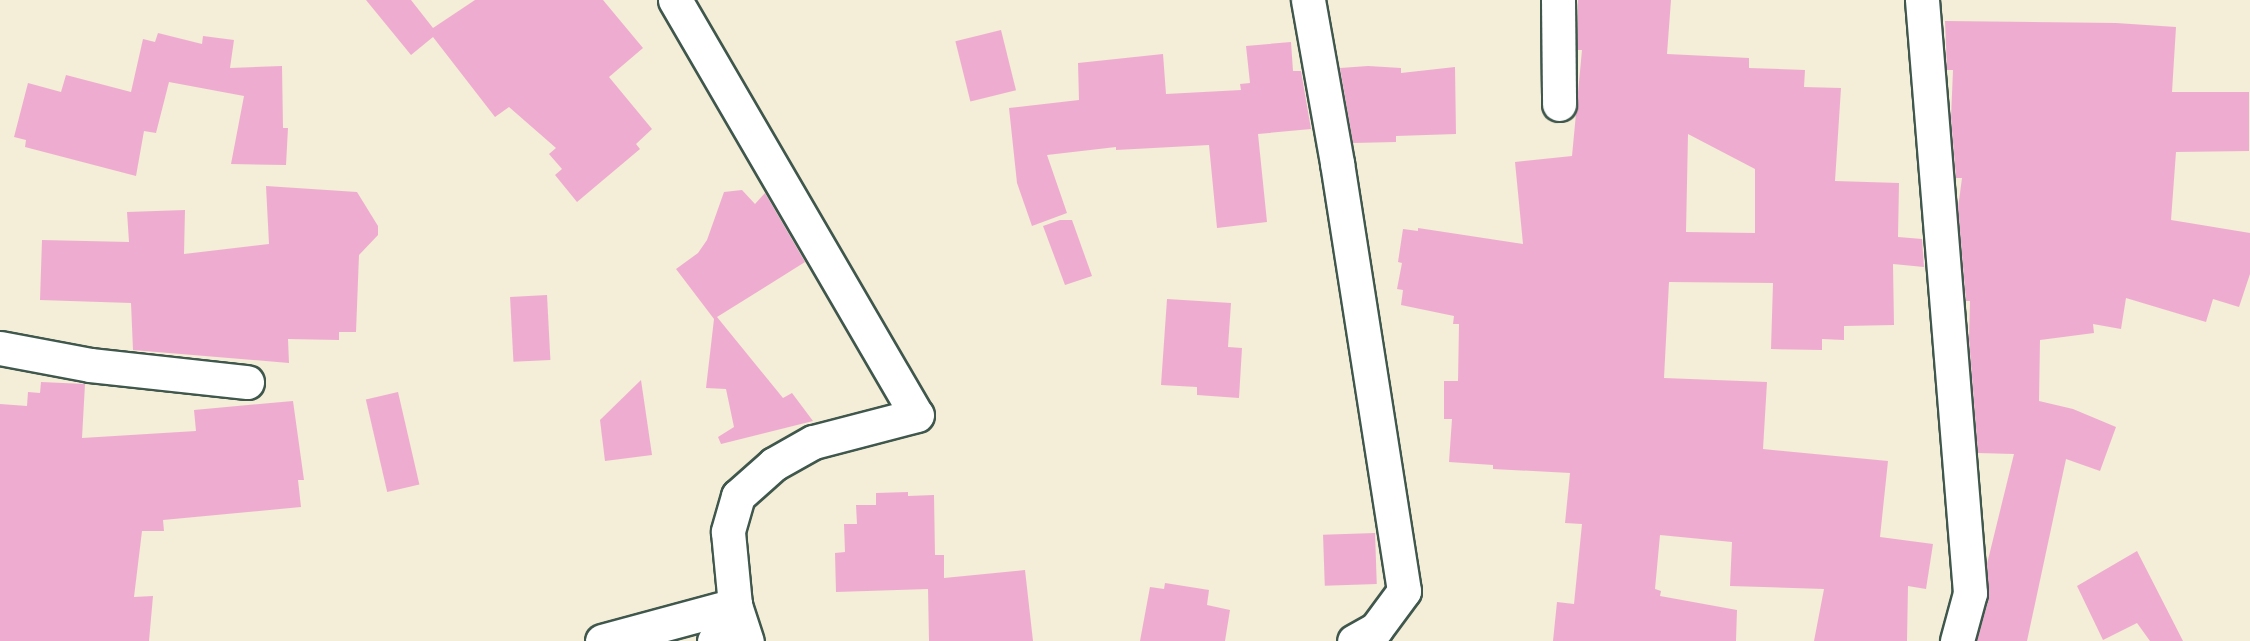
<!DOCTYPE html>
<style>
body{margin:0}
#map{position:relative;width:2250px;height:641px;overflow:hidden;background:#f4edd7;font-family:"Indie Flower",sans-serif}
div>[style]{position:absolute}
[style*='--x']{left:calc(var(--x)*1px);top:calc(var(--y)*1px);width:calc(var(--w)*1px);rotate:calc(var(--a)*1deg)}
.building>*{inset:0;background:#eeadd0;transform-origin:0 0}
.roads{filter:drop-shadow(2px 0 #3f574c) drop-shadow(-2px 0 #3f574c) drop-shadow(0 2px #3f574c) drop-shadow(0 -2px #3f574c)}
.minor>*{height:33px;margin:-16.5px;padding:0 16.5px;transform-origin:16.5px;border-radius:16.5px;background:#fff}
span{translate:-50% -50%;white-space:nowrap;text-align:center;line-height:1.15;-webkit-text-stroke:7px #fbf7ec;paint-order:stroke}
</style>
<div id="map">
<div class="building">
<i style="clip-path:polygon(366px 0,411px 0,433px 28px,475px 0,603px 0,643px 48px,609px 77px,652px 129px,636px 144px,640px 149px,577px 202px,555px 175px,562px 169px,549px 154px,556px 148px,509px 107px,495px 117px,433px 37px,411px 55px)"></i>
<i style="clip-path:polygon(evenodd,1578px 0,1671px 0,1667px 54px,1749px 58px,1749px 68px,1805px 70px,1804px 87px,1841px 88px,1835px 181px,1899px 183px,1898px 237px,1922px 239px,1924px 267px,1893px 264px,1894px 325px,1844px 326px,1844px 340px,1822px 339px,1822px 350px,1771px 349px,1773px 283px,1669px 282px,1664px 378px,1767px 382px,1763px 449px,1888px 461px,1880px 537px,1933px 544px,1926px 589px,1908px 586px,1907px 641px,1814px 641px,1824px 589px,1730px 586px,1732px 542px,1660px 535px,1655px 589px,1661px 591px,1660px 596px,1737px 610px,1736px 641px,1553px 641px,1557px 602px,1574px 604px,1582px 524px,1565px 523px,1570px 473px,1493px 469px,1493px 465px,1449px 462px,1452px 419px,1444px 419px,1444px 381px,1458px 381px,1459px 324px,1453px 324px,1454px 316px,1401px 305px,1403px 290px,1397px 289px,1402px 263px,1398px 262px,1403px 229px,1418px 231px,1418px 228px,1523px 244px,1515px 162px,1572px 156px,1582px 50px,1578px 50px,1578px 0,1688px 134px,1755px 169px,1755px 233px,1686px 232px,1688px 134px)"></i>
<i style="clip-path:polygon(1945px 21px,2116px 23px,2176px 27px,2172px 92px,2249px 92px,2249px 151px,2176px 152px,2171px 220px,2250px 233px,2250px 274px,2239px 307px,2213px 299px,2206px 322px,2126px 298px,2121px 329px,2093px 324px,2094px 333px,2040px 340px,2039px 401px,2073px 409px,2116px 427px,2100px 471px,2066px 459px,2027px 641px,1977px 641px,1989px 598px,1987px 564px,2014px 454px,1978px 453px,1969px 339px,1970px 301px,1966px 301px,1958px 208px,1962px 178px,1956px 178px,1951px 118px,1953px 70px,1947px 70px)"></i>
<i style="left:1001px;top:30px;width:62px;height:47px;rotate:76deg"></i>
<i style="clip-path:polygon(158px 33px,202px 44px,203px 36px,234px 40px,230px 68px,282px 66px,283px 128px,288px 128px,286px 165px,231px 164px,244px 96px,169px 82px,156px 133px,144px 131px,136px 176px,25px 147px,26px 140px,14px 137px,28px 83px,61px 92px,66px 75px,131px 92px,143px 39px,155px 42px)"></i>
<i style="clip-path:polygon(1291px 42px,1293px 71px,1301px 71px,1311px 129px,1258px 134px,1267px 222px,1217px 228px,1209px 145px,1116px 150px,1116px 147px,1047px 155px,1067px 213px,1032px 226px,1017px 183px,1009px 108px,1079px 100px,1078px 63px,1163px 54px,1166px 94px,1241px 90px,1240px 84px,1250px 83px,1246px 46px)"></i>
<i style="clip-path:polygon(1368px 66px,1401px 68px,1401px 73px,1455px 67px,1456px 134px,1396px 136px,1396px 142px,1353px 143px,1340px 68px)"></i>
<i style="clip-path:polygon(266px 186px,357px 192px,378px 226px,378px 235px,359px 255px,356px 332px,339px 332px,339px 340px,288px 339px,289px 363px,133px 350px,131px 303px,40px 300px,42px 240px,129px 242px,127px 212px,185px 210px,184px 254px,269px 244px)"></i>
<i style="clip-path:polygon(742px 190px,755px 204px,765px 193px,805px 262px,717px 317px,783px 398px,792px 393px,813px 421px,721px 444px,718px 437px,734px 427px,726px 389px,706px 388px,714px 319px,676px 269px,698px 253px,707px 240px,724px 192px)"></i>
<i style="clip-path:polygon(1060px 220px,1072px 220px,1092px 276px,1065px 285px,1043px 226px)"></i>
<i style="left:547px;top:295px;width:65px;height:37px;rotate:87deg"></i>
<i style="clip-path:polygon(1167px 299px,1231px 303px,1228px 347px,1242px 348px,1239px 398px,1197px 395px,1197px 387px,1161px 385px)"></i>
<i style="clip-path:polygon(641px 380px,652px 455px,605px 461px,600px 420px)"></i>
<i style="clip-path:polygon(41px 382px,85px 384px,82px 438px,196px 431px,194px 410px,293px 401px,304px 480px,298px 480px,301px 507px,163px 520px,164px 531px,142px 531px,134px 597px,153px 596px,149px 641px,0 641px,0 404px,27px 406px,28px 392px,40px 393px)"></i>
<i style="left:398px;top:392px;width:95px;height:33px;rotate:77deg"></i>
<i style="clip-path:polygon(908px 492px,908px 496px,934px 495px,935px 555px,944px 555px,944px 578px,1025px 570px,1033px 641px,929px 641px,928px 589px,836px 592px,835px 553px,845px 552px,844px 524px,857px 524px,856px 505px,876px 505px,876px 493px)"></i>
<i style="left:1375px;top:533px;width:51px;height:52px;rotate:88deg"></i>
<i style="clip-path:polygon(2137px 551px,2183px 641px,2150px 641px,2137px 623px,2103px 640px,2077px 586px)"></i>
<i style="clip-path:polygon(1165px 583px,1209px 590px,1207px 605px,1230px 610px,1225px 641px,1140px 641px,1150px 587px,1164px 589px)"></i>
</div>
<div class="roads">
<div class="minor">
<i style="--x:675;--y:0;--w:480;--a:59.8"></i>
<i style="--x:917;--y:415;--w:107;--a:165.4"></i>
<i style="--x:813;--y:442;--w:45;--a:150.6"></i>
<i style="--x:774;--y:464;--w:48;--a:138.4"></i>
<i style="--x:738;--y:496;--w:37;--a:106"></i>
<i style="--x:728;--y:532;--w:73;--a:84.5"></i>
<i style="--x:735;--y:605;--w:38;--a:72"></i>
<i style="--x:1308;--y:0;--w:166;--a:79.9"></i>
<i style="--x:1337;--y:163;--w:433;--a:81.1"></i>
<i style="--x:1404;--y:591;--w:47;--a:126.4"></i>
<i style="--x:1376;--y:629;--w:25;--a:151"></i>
<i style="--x:1558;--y:0;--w:104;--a:89.4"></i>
<i style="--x:1922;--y:0;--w:595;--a:85.37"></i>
<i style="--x:1970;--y:593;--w:50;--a:105.2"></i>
<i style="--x:0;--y:348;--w:92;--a:10.7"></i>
<i style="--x:90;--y:365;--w:158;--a:6.2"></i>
<i style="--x:602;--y:641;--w:138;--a:-15.1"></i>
<i style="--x:714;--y:641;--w:42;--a:-59.7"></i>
</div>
</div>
</div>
